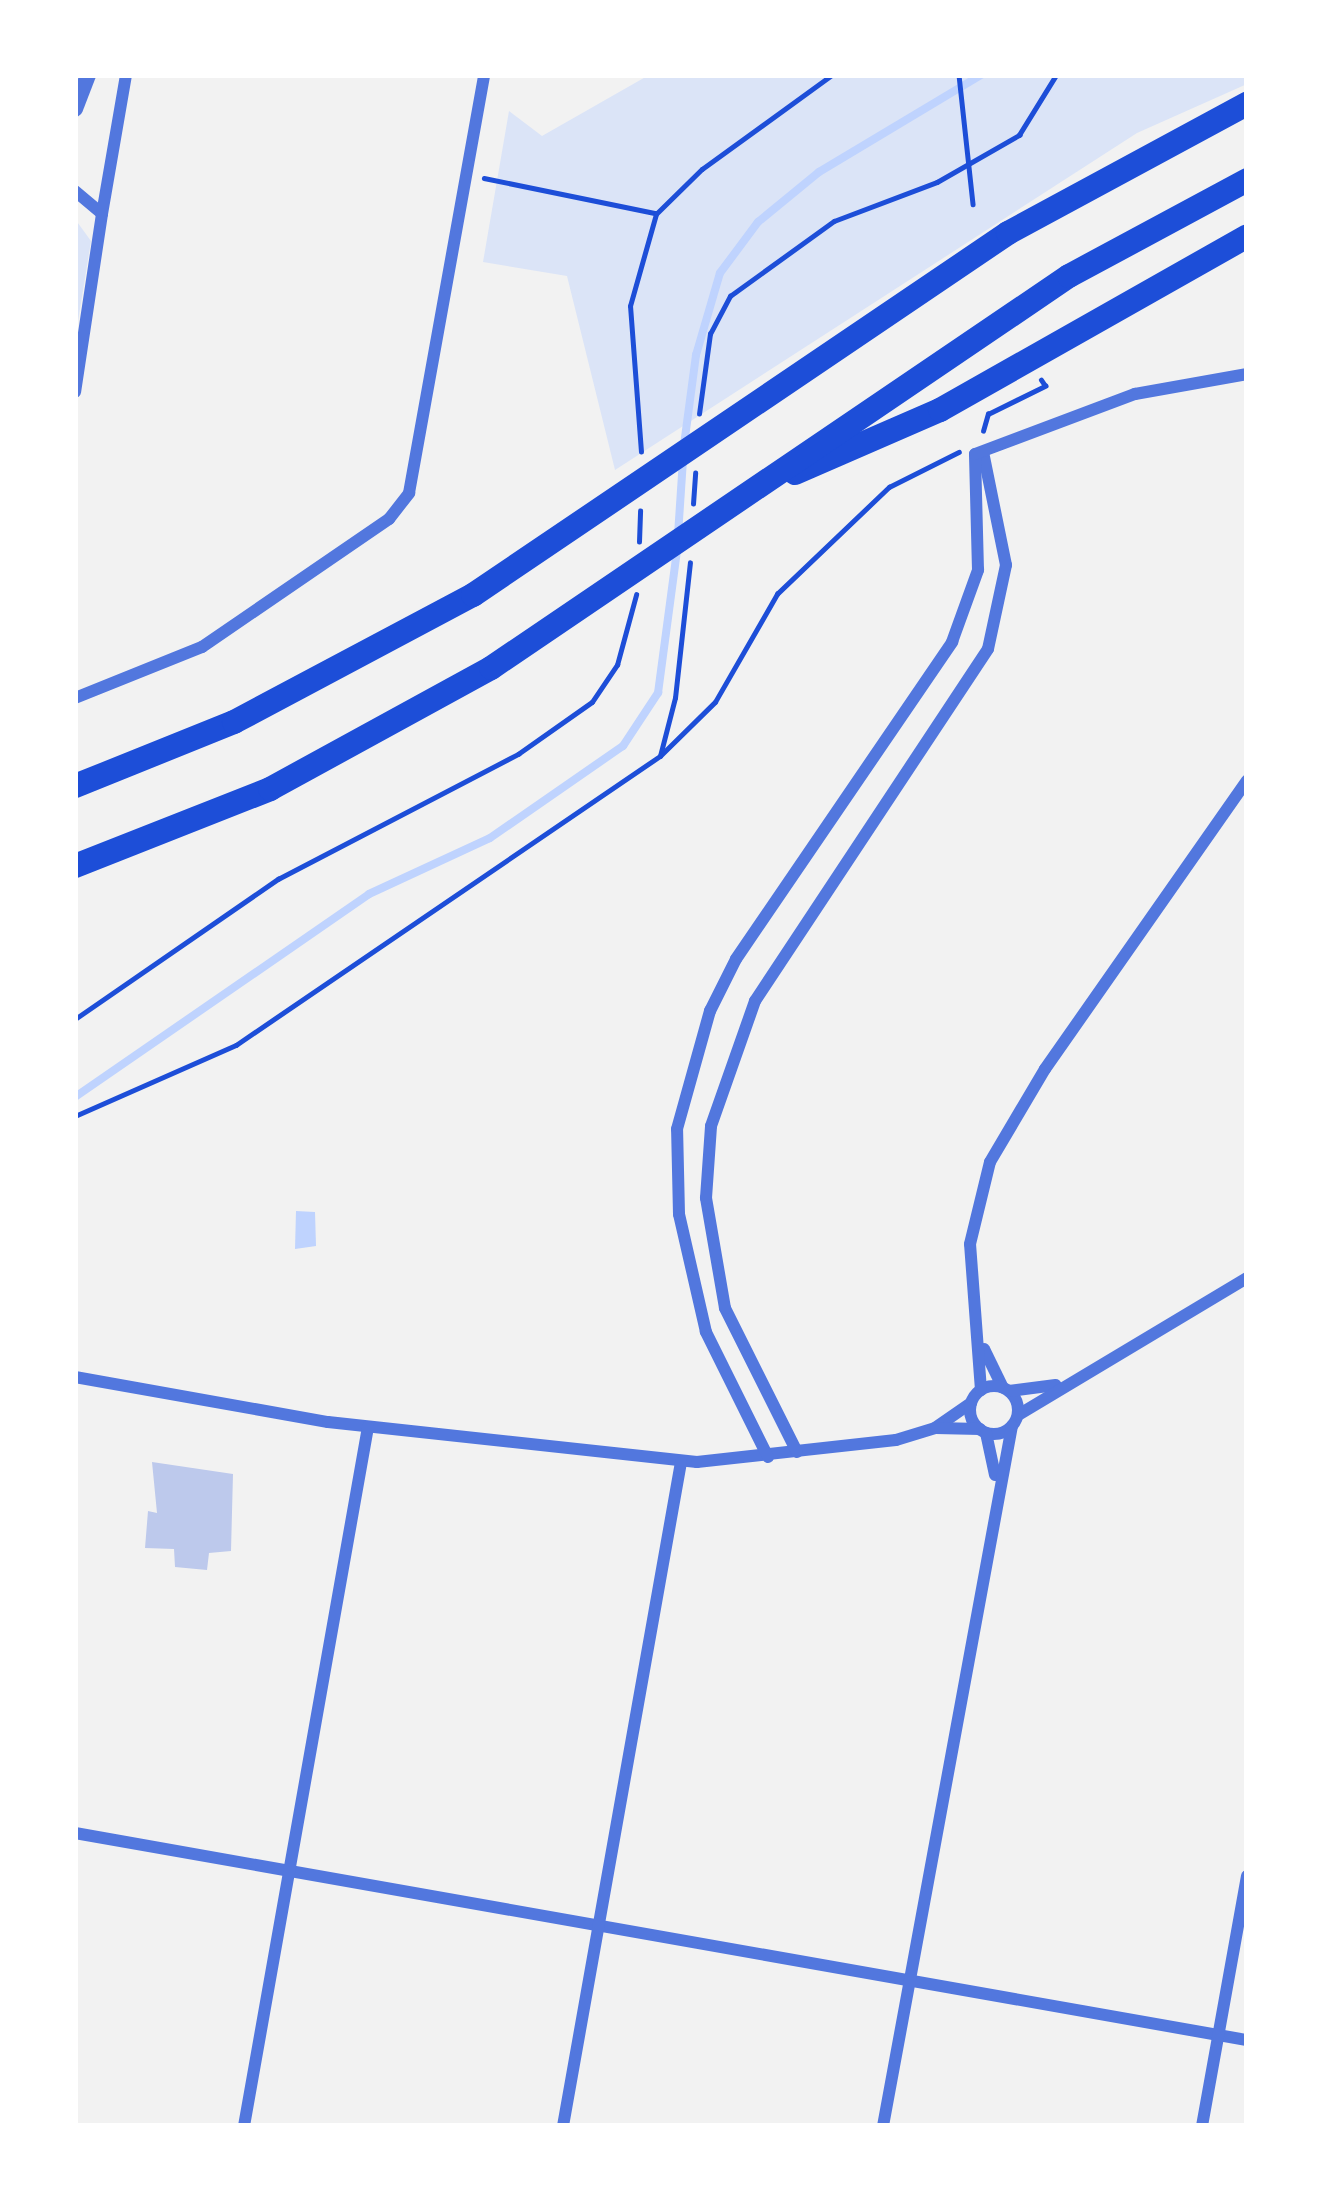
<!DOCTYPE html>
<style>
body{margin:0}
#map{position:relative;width:1322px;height:2201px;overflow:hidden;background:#f2f2f2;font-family:"Alegreya Sans",sans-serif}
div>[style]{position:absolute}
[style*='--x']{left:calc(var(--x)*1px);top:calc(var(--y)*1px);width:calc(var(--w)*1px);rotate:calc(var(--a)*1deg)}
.green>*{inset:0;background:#dbe4f7}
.water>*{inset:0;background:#bfd3fe}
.stream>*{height:8px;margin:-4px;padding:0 4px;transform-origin:4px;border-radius:4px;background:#bfd3fe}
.building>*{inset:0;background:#bdc9ec}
.path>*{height:4.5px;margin:-2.25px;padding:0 2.25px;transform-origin:2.25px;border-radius:2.25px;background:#1d4ed8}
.minor>*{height:12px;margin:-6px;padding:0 6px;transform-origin:6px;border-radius:6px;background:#5277de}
.minor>.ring{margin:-6px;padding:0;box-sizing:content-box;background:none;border:12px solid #5277de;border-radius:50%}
.tertiary>*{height:16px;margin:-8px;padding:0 8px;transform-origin:8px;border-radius:8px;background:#5277de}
.motorway>*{height:24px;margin:-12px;padding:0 12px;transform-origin:12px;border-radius:12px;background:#1d4ed8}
span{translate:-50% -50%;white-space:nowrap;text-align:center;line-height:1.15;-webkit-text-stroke:12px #fff;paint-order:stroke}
.frame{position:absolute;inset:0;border:78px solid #fff;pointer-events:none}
</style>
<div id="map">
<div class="green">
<i style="clip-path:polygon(649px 75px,1247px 75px,1247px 84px,1137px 133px,615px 470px,567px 276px,483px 262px,509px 111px,542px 136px)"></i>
<i style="clip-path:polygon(75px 219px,91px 241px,75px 340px)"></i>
</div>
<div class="water">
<i style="clip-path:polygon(296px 1211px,315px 1212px,316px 1246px,295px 1249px)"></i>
</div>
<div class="stream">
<i style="--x:684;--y:445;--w:91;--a:-82.4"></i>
<i style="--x:696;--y:355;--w:85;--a:-73.7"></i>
<i style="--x:720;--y:273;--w:64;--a:-53.3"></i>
<i style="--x:758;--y:222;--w:79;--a:-39.3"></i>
<i style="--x:819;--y:172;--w:189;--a:-30.9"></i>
<i style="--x:678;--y:535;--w:75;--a:-86.2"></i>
<i style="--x:75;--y:1097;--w:357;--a:-34.6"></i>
<i style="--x:369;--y:894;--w:133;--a:-24.8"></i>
<i style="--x:490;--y:838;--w:162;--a:-34.7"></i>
<i style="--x:623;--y:746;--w:64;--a:-56.6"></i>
<i style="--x:658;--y:693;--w:144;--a:-82.4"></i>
</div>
<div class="building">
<i style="clip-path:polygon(152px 1462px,233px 1474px,231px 1551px,209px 1553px,207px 1570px,175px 1567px,174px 1549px,145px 1548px,148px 1511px,157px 1513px)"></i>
</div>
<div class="path">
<i style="--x:959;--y:75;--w:130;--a:83.8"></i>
<i style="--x:484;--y:178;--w:175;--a:11.6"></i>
<i style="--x:699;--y:414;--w:81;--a:-82.2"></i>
<i style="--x:710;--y:334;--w:43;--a:-62.2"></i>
<i style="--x:730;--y:296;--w:128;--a:-35.8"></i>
<i style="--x:834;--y:221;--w:110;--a:-20.7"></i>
<i style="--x:937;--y:182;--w:95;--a:-29.8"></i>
<i style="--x:1019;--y:135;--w:70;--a:-58.3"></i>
<i style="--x:983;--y:431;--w:18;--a:-74"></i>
<i style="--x:988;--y:414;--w:64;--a:-26.2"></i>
<i style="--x:1045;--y:386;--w:7;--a:-124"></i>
<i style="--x:641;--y:452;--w:146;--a:-94.3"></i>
<i style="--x:630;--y:306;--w:96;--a:-74.2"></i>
<i style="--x:656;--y:214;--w:64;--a:-44.4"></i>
<i style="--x:702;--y:169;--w:160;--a:-35.9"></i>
<i style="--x:693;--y:504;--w:31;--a:-86"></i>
<i style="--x:639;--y:542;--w:31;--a:-88"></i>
<i style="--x:660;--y:756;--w:60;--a:-75.5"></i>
<i style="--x:675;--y:698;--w:136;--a:-83.7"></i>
<i style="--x:75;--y:1019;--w:247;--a:-34.6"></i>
<i style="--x:278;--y:879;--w:271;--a:-27.5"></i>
<i style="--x:518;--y:754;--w:90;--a:-35.1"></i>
<i style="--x:592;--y:702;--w:45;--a:-56"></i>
<i style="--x:617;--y:665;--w:73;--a:-74.8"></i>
<i style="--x:75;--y:1116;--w:176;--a:-23.8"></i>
<i style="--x:236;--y:1045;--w:513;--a:-34.28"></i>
<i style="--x:660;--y:756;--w:77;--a:-44.5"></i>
<i style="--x:715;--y:702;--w:125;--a:-60.1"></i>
<i style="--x:777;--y:594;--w:155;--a:-43.7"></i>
<i style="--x:889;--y:487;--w:78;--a:-26.6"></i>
</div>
<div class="minor">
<i style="--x:75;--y:191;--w:35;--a:40"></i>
<i style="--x:102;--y:214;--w:180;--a:98.6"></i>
<i style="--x:102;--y:214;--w:141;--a:-80.2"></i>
<i style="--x:75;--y:698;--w:137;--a:-21.9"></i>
<i style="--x:202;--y:647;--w:227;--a:-34.4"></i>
<i style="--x:389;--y:519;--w:33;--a:-52"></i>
<i style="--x:409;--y:493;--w:425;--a:-79.8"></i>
<i style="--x:984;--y:1349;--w:43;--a:64"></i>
<i style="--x:75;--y:1377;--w:257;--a:10.1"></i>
<i style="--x:328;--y:1422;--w:371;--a:6.2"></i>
<i style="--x:697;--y:1462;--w:200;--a:-6.3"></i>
<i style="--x:896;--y:1440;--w:41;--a:-17.1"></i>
<i style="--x:935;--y:1428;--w:44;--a:-34.8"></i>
<i class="ring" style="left:970px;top:1386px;width:36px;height:36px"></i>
<i style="--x:981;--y:1390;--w:146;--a:-94.3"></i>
<i style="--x:970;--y:1244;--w:84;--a:-76.3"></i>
<i style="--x:990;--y:1162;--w:108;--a:-59.4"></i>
<i style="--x:1045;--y:1069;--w:352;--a:-55"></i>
<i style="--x:1009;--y:1391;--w:47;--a:-7.3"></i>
<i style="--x:1018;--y:1415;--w:267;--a:-30.9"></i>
<i style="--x:936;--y:1428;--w:44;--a:1.3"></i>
<i style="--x:986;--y:1433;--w:43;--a:77.9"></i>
<i style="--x:797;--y:1452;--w:161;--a:-116.6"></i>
<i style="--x:725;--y:1308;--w:112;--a:-99.8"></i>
<i style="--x:706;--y:1198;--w:72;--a:-86"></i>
<i style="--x:711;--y:1126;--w:133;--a:-70.6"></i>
<i style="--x:755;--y:1001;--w:422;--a:-56.5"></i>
<i style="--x:988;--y:649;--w:86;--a:-77.9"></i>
<i style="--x:1006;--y:565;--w:115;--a:-101.5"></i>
<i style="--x:768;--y:1457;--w:140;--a:-116.4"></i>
<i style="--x:706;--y:1332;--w:121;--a:-102.9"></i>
<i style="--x:679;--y:1214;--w:85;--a:-91.3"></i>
<i style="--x:677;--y:1129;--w:123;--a:-74.4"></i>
<i style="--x:710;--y:1011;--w:58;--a:-63.4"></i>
<i style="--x:736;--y:959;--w:384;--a:-55.7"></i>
<i style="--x:952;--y:642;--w:77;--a:-70.1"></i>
<i style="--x:978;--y:570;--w:116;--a:-91.5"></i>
<i style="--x:975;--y:454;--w:171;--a:-20.6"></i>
<i style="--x:1135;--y:394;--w:114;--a:-10.1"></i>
<i style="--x:75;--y:1833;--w:1190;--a:10.02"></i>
<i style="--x:244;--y:2126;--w:710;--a:-79.94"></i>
<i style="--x:563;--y:2126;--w:674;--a:-79.92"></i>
<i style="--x:883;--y:2126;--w:712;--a:-79.56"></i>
<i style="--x:1202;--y:2126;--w:254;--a:-79.8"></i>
</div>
<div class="tertiary">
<i style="--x:75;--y:109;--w:36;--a:-69"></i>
</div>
<div class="motorway">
<i style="--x:795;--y:473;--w:158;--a:-23.5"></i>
<i style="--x:940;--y:410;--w:353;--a:-29.5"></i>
<i style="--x:75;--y:786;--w:171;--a:-21.9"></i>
<i style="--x:234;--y:722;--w:271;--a:-28"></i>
<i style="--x:473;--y:595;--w:646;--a:-34.08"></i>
<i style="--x:1008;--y:233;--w:272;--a:-28.4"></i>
<i style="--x:75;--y:866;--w:210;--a:-21.5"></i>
<i style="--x:270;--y:789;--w:252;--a:-28.7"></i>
<i style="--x:491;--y:668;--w:698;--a:-34.15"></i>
<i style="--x:1069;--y:276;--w:202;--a:-28.3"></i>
</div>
<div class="frame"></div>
</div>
